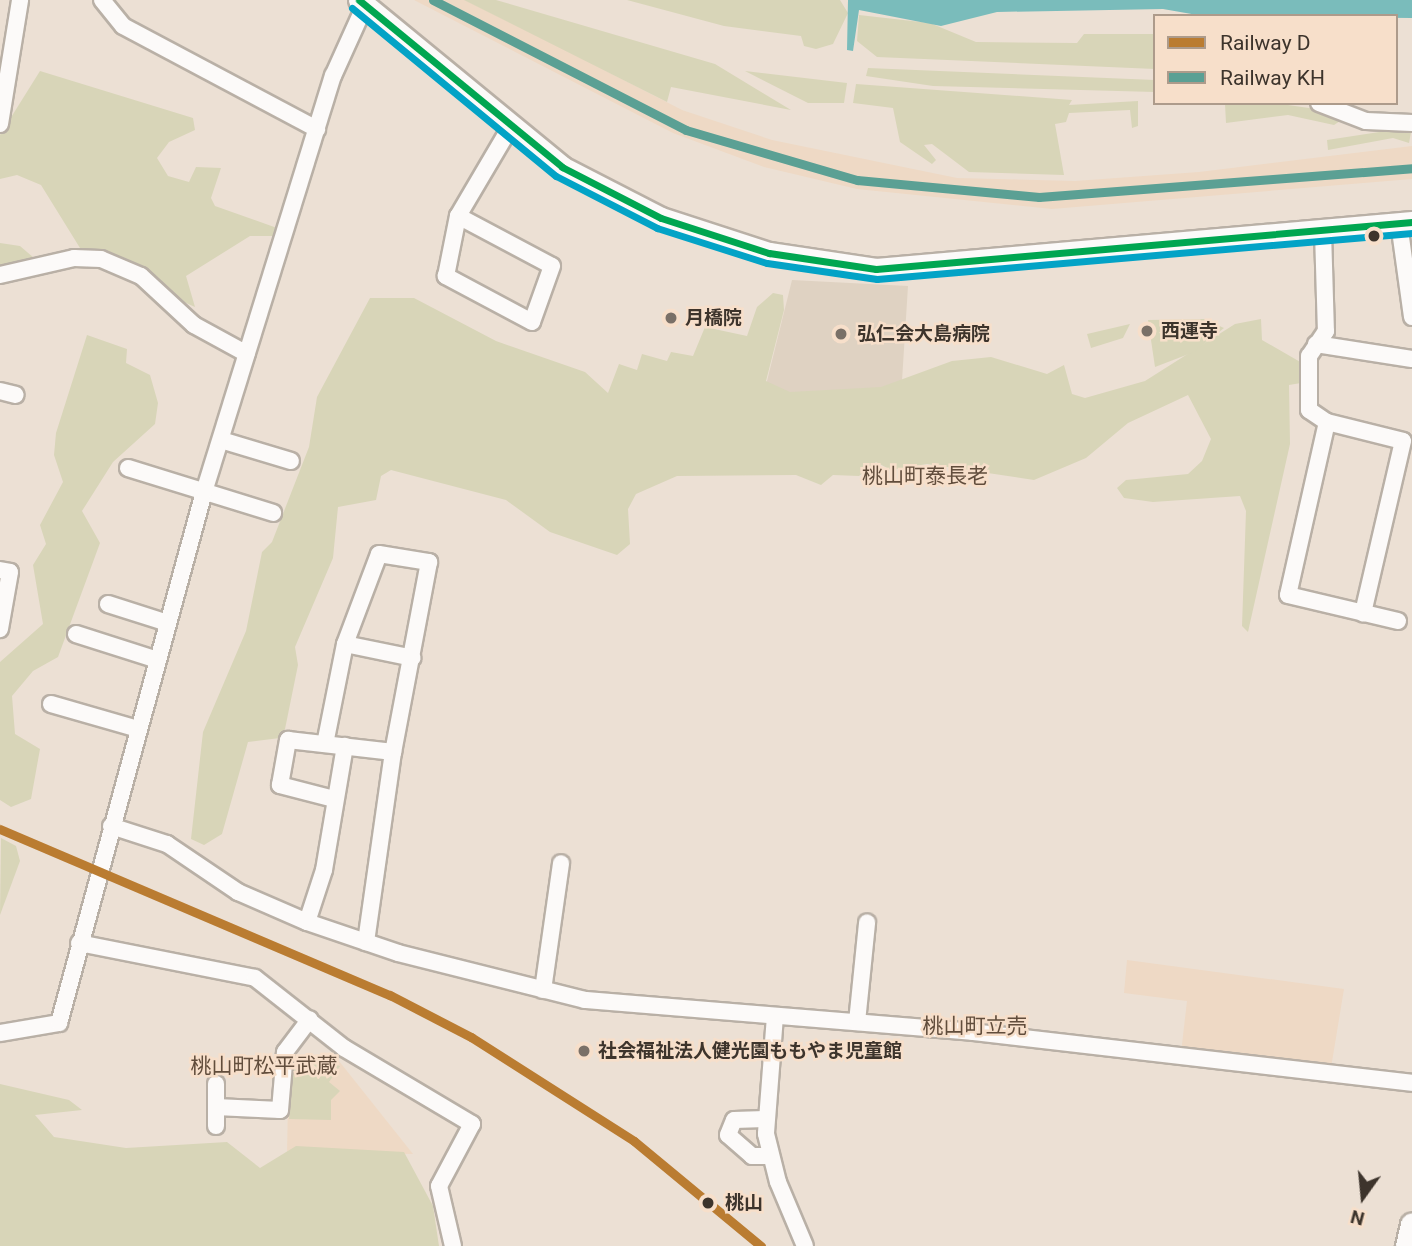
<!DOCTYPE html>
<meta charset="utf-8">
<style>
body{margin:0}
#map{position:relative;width:1412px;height:1246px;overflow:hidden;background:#ece0d4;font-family:Roboto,"Noto Sans JP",sans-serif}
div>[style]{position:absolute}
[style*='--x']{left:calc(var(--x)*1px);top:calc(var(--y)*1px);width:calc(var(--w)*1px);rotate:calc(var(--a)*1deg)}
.built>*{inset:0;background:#eed9c5}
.medical>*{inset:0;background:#dfd2c2}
.green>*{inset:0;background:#d8d5b8}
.water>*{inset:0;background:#7abcbb}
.roads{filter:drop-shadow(2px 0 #b9b0a6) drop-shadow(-2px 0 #b9b0a6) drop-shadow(0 2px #b9b0a6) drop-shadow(0 -2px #b9b0a6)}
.minor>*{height:16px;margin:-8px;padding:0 8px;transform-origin:8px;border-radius:8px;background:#fcfaf9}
.major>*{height:21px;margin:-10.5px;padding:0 10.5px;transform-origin:10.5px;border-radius:10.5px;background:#fcfaf9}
.highway>*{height:23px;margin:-11.5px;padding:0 11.5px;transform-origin:11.5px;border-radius:11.5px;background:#fcfaf9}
.bus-1>*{height:7px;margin:-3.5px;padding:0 3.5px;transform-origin:3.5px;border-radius:3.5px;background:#00a651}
.bus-2>*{height:7px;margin:-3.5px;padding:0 3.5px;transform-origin:3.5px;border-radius:3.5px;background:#03a3c6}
.rail-1>*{height:9px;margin:-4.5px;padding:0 4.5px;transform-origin:4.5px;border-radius:4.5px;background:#ba7c31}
.rail-2>*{height:9px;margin:-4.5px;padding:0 4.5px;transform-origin:4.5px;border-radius:4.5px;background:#5ba094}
.dots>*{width:19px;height:19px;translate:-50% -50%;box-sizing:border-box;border:4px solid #f7dfca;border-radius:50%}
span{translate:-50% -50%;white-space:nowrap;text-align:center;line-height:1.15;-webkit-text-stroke:5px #f7dfca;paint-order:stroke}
.poi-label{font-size:19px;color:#3d342c;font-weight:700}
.left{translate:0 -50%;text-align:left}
.stop-label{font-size:19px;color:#3d342c;font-weight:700}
.neighbourhood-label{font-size:21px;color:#614d3c}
.legend{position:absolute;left:1153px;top:14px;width:245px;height:91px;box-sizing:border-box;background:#f7dfca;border:2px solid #ad9b8b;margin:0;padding:9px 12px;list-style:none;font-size:21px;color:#3d342c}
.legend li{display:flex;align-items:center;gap:14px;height:35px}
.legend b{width:35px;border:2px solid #ad9b8b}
.north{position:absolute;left:1328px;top:1162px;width:70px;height:70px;-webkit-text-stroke:5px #f7dfca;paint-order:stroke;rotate:195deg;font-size:19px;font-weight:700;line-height:28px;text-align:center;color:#3d342c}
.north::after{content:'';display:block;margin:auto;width:24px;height:32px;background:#3d342c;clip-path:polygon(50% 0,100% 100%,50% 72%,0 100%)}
</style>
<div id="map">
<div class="built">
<i style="clip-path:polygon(414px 0,468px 0,682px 110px,772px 140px,957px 178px,1075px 181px,1199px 172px,1412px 146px,1412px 179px,1052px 209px,857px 189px,764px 167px,673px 133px)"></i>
<i style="clip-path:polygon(1127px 960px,1344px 989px,1331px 1068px,1181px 1053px,1187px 1001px,1124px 993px)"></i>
<i style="clip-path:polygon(289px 1054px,339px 1061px,413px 1154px,287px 1152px)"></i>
</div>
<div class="medical">
<i style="clip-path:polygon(792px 280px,908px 286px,901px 397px,772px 403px,765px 389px)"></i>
</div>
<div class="green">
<i style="clip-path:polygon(464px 0,496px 0,715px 64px,791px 110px,671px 87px,667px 102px)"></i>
<i style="clip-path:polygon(627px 0,840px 0,848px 13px,833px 44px,816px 49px,804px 46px,801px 36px,724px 26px)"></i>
<i style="clip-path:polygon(859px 15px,930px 23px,976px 42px,1077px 43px,1084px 34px,1155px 34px,1155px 69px,877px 57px,857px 41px)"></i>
<i style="clip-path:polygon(868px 68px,1155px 80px,1155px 92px,933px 86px,866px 76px)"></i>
<i style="clip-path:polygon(40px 71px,193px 118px,195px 130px,169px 142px,157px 158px,168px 176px,189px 182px,196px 167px,221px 168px,211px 198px,215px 206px,277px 228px,273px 236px,250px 236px,186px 276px,195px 307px,175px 298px,145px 268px,80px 248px,41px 185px,17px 175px,0 179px,0 135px)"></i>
<i style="clip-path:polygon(745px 71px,847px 83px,844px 103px,808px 103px)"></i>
<i style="clip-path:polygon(856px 84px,1072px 100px,1069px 105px,1138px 101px,1138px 126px,1132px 128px,1130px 110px,1069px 113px,1066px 122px,1055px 124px,1064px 175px,969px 172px,932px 144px,924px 145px,936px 160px,932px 164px,900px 142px,893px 108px,853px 103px)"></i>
<i style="clip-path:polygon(1274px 103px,1309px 108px,1343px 119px,1334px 125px,1288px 115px,1226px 123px,1225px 104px)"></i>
<i style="clip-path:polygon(1412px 127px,1409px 143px,1393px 138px,1328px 150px,1327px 140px)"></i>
<i style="clip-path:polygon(0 243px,20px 246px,34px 258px,27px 266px,0 269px)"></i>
<i style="clip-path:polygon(773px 293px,783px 295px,784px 310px,766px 381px,790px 392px,881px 387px,952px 361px,991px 357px,1047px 374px,1064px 365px,1072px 394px,1085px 398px,1145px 381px,1235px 324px,1261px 319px,1262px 340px,1302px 363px,1301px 383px,1289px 385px,1290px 444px,1248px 632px,1242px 626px,1246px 511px,1240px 496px,1153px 502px,1124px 498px,1117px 488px,1126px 480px,1188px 474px,1202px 461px,1211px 439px,1188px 395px,1128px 423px,1086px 458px,1034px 480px,927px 464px,891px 470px,876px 462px,859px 476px,833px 475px,821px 485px,796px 475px,677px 476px,636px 494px,628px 509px,630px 544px,617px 555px,550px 532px,506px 500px,391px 470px,381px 476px,376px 500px,338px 507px,333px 558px,295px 647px,298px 665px,285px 729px,280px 738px,248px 742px,222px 834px,204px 845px,191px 839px,203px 732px,246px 631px,262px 552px,272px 542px,309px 447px,317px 397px,370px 298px,414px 298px,496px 341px,585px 372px,608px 393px,619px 364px,637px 370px,642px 354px,667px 361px,671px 352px,693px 356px,705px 327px,747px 336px,757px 307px)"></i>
<i style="clip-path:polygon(1204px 319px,1224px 328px,1194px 352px,1155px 367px,1148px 320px)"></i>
<i style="clip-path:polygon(1130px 324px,1123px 338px,1091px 348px,1087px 334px)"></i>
<i style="clip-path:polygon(87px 335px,127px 349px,126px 363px,150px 375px,158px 403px,155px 424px,113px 462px,82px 511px,100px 543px,58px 657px,33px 671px,12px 696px,15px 734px,40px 749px,31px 799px,11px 807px,0 800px,0 662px,43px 624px,33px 565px,46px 544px,40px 525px,63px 482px,54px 455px,56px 433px)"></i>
<i style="clip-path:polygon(1px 838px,16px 846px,20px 861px,0 915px)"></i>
<i style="clip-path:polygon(293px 1056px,340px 1066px,329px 1082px,340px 1091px,331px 1100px,331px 1120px,289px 1119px)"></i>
<i style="clip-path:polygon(0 1084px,69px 1100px,82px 1110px,35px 1115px,54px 1137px,126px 1148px,227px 1142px,260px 1168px,296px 1146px,404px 1152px,433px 1206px,439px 1246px,0 1246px)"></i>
</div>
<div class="water">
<i style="clip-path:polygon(848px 0,1412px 0,1412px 18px,1203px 16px,1163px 9px,997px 12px,941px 26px,859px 10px,853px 51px,847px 50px)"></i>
</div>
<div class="roads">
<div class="minor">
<i style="--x:102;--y:0;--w:33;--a:51"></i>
<i style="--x:123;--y:26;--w:220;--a:28"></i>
<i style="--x:1319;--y:103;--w:50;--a:21"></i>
<i style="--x:1366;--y:121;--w:46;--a:2.5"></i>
<i style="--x:0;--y:124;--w:126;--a:-80.8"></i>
<i style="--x:458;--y:216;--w:106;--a:28"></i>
<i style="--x:552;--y:266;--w:59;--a:109.7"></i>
<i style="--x:532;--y:322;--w:98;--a:-151.9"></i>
<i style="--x:446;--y:276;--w:61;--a:-78.7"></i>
<i style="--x:458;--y:216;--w:104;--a:-59.5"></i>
<i style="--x:1399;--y:223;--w:95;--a:82.1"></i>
<i style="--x:1323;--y:232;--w:99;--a:88.3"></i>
<i style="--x:1326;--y:331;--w:30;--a:124"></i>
<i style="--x:1309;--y:356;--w:54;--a:90"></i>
<i style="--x:1309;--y:410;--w:22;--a:34"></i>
<i style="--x:1327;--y:422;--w:78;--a:14"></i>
<i style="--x:1403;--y:441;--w:177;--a:103.1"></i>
<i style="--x:0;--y:275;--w:76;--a:-12.9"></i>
<i style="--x:74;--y:258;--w:27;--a:2"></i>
<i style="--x:101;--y:259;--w:43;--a:23"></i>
<i style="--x:141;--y:276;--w:72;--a:42.8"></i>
<i style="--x:194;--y:325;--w:60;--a:28.7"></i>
<i style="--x:1316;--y:344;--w:97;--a:8.9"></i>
<i style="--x:0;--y:391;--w:16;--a:14"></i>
<i style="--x:1327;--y:422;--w:177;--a:102.7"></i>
<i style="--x:1288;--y:595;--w:113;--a:13.3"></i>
<i style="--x:221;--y:440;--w:73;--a:16.7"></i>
<i style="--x:128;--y:468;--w:152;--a:17.2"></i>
<i style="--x:0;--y:570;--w:10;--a:11"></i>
<i style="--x:10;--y:572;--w:58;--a:100"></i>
<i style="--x:108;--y:604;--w:63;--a:17.6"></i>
<i style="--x:76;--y:634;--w:86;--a:17.6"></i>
<i style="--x:345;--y:644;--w:69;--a:11.6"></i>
<i style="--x:51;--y:704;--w:91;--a:16"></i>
<i style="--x:325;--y:744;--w:102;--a:-78.7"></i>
<i style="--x:345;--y:644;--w:96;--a:-69.3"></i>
<i style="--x:379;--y:554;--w:51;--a:9.1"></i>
<i style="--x:429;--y:562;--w:193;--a:100.7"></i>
<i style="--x:393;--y:752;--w:192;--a:98.1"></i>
<i style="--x:334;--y:799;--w:56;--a:-165.5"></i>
<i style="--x:280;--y:785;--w:46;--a:-79.9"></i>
<i style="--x:288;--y:740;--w:106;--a:6.5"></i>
<i style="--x:111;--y:826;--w:59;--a:17.8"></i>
<i style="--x:167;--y:844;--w:86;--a:34.1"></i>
<i style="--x:238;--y:892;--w:75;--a:23.5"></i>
<i style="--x:307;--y:922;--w:96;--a:18.8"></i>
<i style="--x:398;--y:953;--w:193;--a:14.1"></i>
<i style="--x:585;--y:1000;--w:389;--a:4.7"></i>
<i style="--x:973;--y:1032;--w:442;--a:6.6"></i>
<i style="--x:307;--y:922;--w:55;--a:-71.9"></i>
<i style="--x:324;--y:870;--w:126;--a:-80.4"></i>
<i style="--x:79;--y:943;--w:179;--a:11.2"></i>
<i style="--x:255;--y:978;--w:113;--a:38.2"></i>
<i style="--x:344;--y:1048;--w:149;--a:30.7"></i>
<i style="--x:472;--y:1124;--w:70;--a:118"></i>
<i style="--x:439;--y:1186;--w:62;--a:76.9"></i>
<i style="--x:543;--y:990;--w:128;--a:-81.9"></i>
<i style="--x:775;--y:1016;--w:118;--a:94.4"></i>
<i style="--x:766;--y:1134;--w:49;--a:76"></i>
<i style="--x:778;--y:1182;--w:69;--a:67.1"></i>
<i style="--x:857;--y:1022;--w:100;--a:-84.2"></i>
<i style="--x:0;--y:1033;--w:60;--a:-9.6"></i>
<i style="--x:59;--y:1023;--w:550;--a:-74.73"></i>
<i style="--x:204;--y:492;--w:436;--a:-72.8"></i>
<i style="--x:333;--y:76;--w:80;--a:-65.7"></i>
<i style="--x:216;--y:1084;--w:42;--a:90"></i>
<i style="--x:216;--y:1107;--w:64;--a:2.7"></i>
<i style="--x:280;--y:1110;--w:58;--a:-85.1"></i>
<i style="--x:285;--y:1052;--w:41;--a:-52.9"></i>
<i style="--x:765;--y:1119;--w:31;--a:178"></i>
<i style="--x:734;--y:1120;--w:16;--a:112"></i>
<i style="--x:728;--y:1135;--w:32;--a:41"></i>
<i style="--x:752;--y:1156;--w:18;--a:0"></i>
</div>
<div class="major">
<i style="--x:359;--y:0;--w:263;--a:39.4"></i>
<i style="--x:562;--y:167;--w:111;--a:27.3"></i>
<i style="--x:661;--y:218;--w:114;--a:18"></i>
<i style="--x:769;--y:253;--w:108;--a:8.5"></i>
<i style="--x:876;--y:269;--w:538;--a:-5.01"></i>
</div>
<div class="highway">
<i style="--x:1407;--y:1246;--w:22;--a:-77"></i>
</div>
</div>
<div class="bus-1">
<i style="--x:359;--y:0;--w:263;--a:39.4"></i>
<i style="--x:562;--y:167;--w:111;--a:27.3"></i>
<i style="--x:661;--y:218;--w:114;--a:18"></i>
<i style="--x:769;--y:253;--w:108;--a:8.5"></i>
<i style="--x:876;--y:269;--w:538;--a:-5.01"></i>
</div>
<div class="bus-2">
<i style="--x:352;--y:8;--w:264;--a:39.5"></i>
<i style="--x:556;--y:176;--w:114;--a:27.2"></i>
<i style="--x:657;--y:228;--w:115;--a:17.7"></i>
<i style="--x:767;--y:263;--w:111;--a:8.3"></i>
<i style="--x:877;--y:279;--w:537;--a:-4.91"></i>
</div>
<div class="rail-1">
<i style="--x:0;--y:829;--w:424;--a:23.1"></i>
<i style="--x:390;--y:995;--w:91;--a:27.4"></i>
<i style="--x:471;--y:1037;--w:193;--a:32.5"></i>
<i style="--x:634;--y:1141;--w:165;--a:39.6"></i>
</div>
<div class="rail-2">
<i style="--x:433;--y:0;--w:284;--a:27.2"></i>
<i style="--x:686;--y:130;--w:178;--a:16.3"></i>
<i style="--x:857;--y:180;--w:183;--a:5.3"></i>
<i style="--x:1039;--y:197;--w:374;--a:-4.4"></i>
</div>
<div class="dots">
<i style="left:1374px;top:236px;background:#3d342c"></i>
<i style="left:671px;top:318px;background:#7a7067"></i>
<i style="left:1147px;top:331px;background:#7a7067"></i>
<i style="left:841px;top:334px;background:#7a7067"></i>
<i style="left:584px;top:1051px;background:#7a7067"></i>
<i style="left:708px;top:1203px;background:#3d342c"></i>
</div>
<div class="poi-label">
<span class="left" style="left:685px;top:318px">月橋院</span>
<span class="left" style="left:1161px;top:331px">西運寺</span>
<span class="left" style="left:857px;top:334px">弘仁会大島病院</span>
<span class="left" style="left:598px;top:1051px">社会福祉法人健光園ももやま児童館</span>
</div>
<div class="stop-label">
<span class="left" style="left:725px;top:1203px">桃山</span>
</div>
<div class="neighbourhood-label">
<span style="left:925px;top:476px">桃山町泰長老</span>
<span style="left:975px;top:1026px">桃山町立売</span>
<span style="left:264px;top:1066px">桃山町松平武蔵</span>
</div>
<ul class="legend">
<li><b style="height:9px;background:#ba7c31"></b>Railway D</li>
<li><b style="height:9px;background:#5ba094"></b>Railway KH</li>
</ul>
<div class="north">N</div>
</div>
